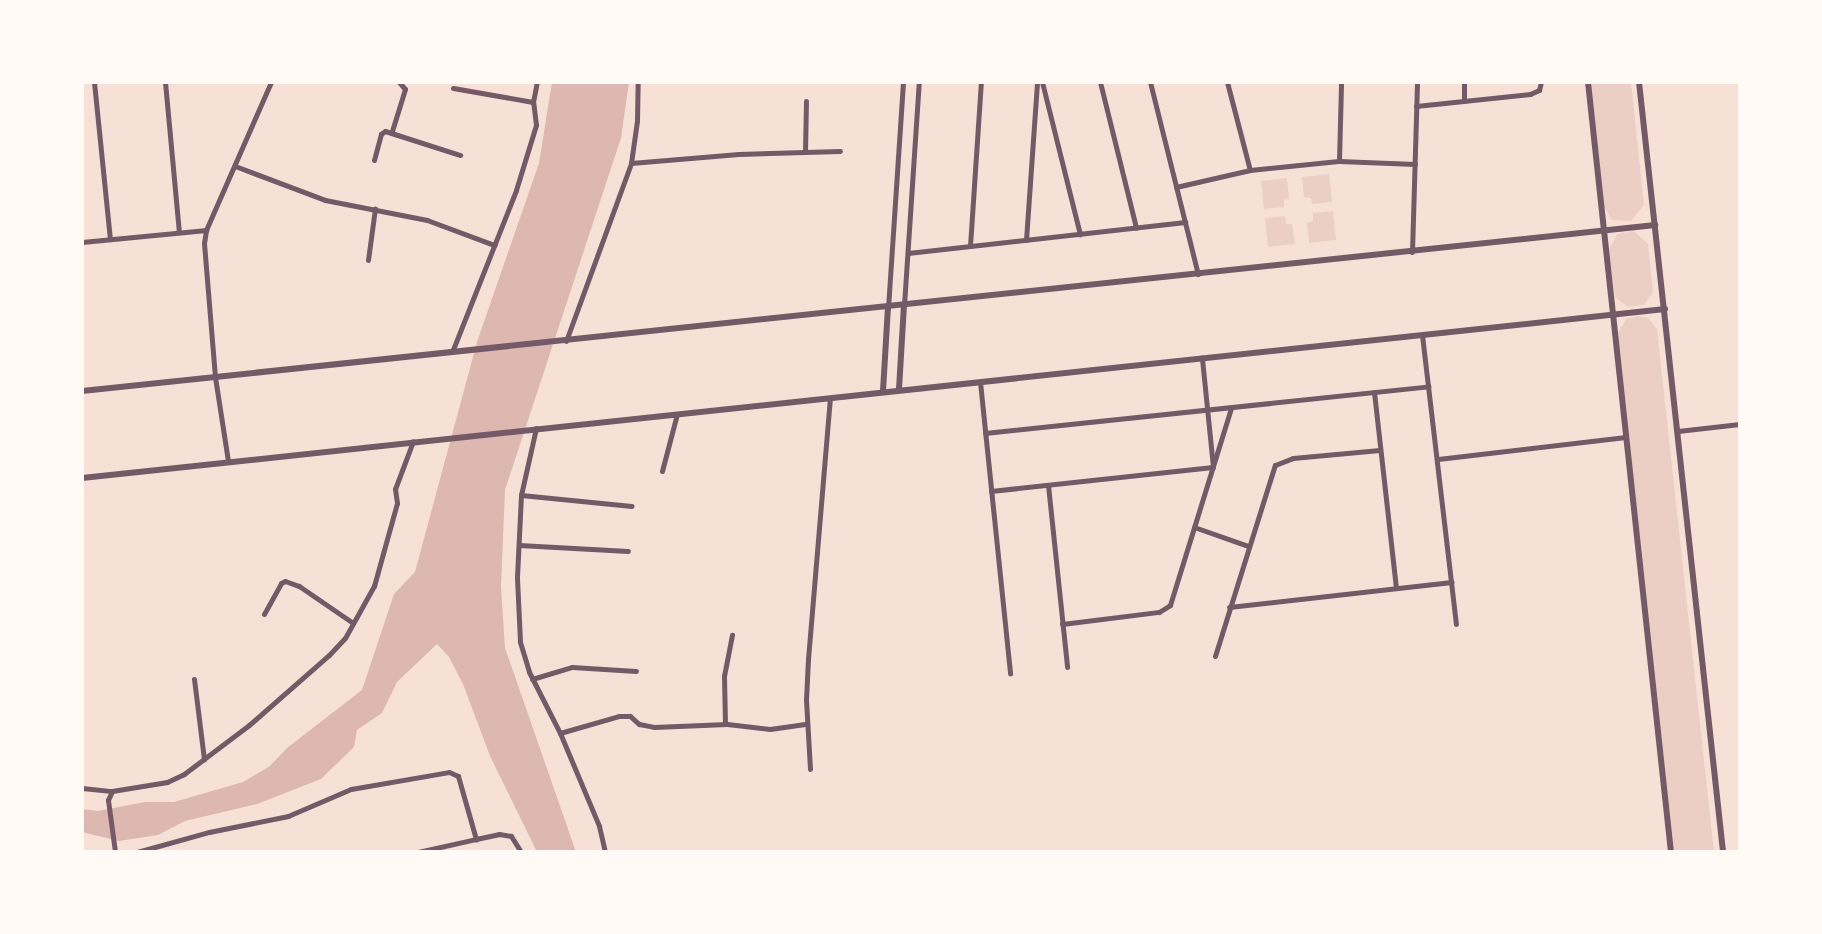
<!DOCTYPE html>
<style>
body{margin:0}
#map{position:relative;width:1822px;height:934px;overflow:hidden;background:#f7e1d7;font-family:"Fira Sans",sans-serif}
div>[style]{position:absolute}
[style*='--x']{left:calc(var(--x)*1px);top:calc(var(--y)*1px);width:calc(var(--w)*1px);rotate:calc(var(--a)*1deg)}
.green>*{inset:0;background:#ebcfc5}
.water>*{inset:0;background:#dcb8b0}
.minor>*{height:5px;margin:-2.5px;padding:0 2.5px;transform-origin:2.5px;border-radius:2.5px;background:#755966}
.tertiary>*{height:6px;margin:-3px;padding:0 3px;transform-origin:3px;border-radius:3px;background:#755966}
span{translate:-50% -50%;white-space:nowrap;text-align:center;line-height:1.15;-webkit-text-stroke:8px #fffaf5;paint-order:stroke}
.frame{position:absolute;inset:0;border:84px solid #fffaf5;pointer-events:none}
</style>
<div id="map">
<div class="green">
<i style="clip-path:polygon(1591px 82px,1631px 82px,1644px 205px,1631px 221px,1612px 220px,1604px 207px)"></i>
<i style="clip-path:polygon(1329px 174px,1332px 202px,1312px 204px,1311px 198px,1304px 197px,1302px 177px)"></i>
<i style="clip-path:polygon(1287px 178px,1289px 199px,1284px 200px,1284px 207px,1264px 209px,1261px 181px)"></i>
<i style="clip-path:polygon(1333px 211px,1336px 240px,1309px 243px,1307px 223px,1313px 221px,1313px 213px)"></i>
<i style="clip-path:polygon(1285px 216px,1286px 224px,1292px 224px,1295px 244px,1268px 247px,1265px 218px)"></i>
<i style="clip-path:polygon(1634px 231px,1648px 244px,1653px 292px,1644px 305px,1628px 307px,1615px 297px,1609px 250px,1617px 234px)"></i>
<i style="clip-path:polygon(1637px 316px,1648px 318px,1657px 329px,1714px 852px,1674px 852px,1618px 333px,1626px 319px)"></i>
</div>
<div class="water">
<i style="clip-path:polygon(552px 82px,629px 82px,621px 138px,505px 490px,501px 587px,505px 648px,576px 852px,537px 852px,490px 756px,463px 684px,449px 657px,437px 644px,397px 682px,382px 713px,357px 730px,354px 747px,321px 779px,257px 804px,185px 821px,158px 835px,119px 841px,82px 832px,82px 809px,98px 811px,145px 802px,174px 802px,243px 782px,270px 766px,287px 748px,362px 690px,394px 594px,415px 572px,477px 342px,539px 163px)"></i>
</div>
<div class="minor">
<i style="--x:94;--y:82;--w:158;--a:84.2"></i>
<i style="--x:165;--y:82;--w:151;--a:84.7"></i>
<i style="--x:1042;--y:82;--w:157;--a:76"></i>
<i style="--x:1100;--y:82;--w:150;--a:76.1"></i>
<i style="--x:1150;--y:82;--w:198;--a:76"></i>
<i style="--x:1227;--y:82;--w:91;--a:75.4"></i>
<i style="--x:453;--y:88;--w:81;--a:9.9"></i>
<i style="--x:1464;--y:101;--w:19;--a:-90"></i>
<i style="--x:1416;--y:106;--w:115;--a:-6"></i>
<i style="--x:1530;--y:94;--w:10;--a:-24"></i>
<i style="--x:1539;--y:90;--w:8;--a:-76"></i>
<i style="--x:392;--y:131;--w:44;--a:-72.8"></i>
<i style="--x:405;--y:89;--w:9;--a:-131"></i>
<i style="--x:805;--y:152;--w:51;--a:-88.9"></i>
<i style="--x:374;--y:160;--w:27;--a:-75"></i>
<i style="--x:381;--y:134;--w:5;--a:-37"></i>
<i style="--x:385;--y:131;--w:79;--a:17.7"></i>
<i style="--x:1339;--y:161;--w:79;--a:-88.5"></i>
<i style="--x:631;--y:163;--w:108;--a:-4.8"></i>
<i style="--x:739;--y:154;--w:101;--a:-1.7"></i>
<i style="--x:235;--y:166;--w:96;--a:20.7"></i>
<i style="--x:325;--y:200;--w:104;--a:11.1"></i>
<i style="--x:427;--y:220;--w:72;--a:20.5"></i>
<i style="--x:1176;--y:187;--w:76;--a:-12.9"></i>
<i style="--x:1250;--y:170;--w:89;--a:-5.8"></i>
<i style="--x:1339;--y:161;--w:76;--a:2.3"></i>
<i style="--x:1026;--y:240;--w:158;--a:-86"></i>
<i style="--x:82;--y:242;--w:125;--a:-5.5"></i>
<i style="--x:970;--y:246;--w:164;--a:-86.2"></i>
<i style="--x:1412;--y:252;--w:170;--a:-88.3"></i>
<i style="--x:908;--y:253;--w:279;--a:-6.4"></i>
<i style="--x:368;--y:260;--w:52;--a:-82.3"></i>
<i style="--x:904;--y:305;--w:224;--a:-86.2"></i>
<i style="--x:888;--y:308;--w:226;--a:-86.2"></i>
<i style="--x:1422;--y:335;--w:291;--a:83.3"></i>
<i style="--x:566;--y:341;--w:189;--a:-69.9"></i>
<i style="--x:631;--y:163;--w:42;--a:-81.9"></i>
<i style="--x:637;--y:121;--w:39;--a:-89"></i>
<i style="--x:452;--y:352;--w:174;--a:-68.4"></i>
<i style="--x:516;--y:190;--w:68;--a:-72.9"></i>
<i style="--x:536;--y:125;--w:23;--a:-97"></i>
<i style="--x:533;--y:102;--w:20;--a:-79"></i>
<i style="--x:980;--y:382;--w:293;--a:84.1"></i>
<i style="--x:1374;--y:392;--w:197;--a:83.6"></i>
<i style="--x:536;--y:428;--w:69;--a:102.6"></i>
<i style="--x:521;--y:495;--w:83;--a:92.8"></i>
<i style="--x:517;--y:578;--w:64;--a:87.3"></i>
<i style="--x:520;--y:642;--w:31;--a:73"></i>
<i style="--x:529;--y:672;--w:68;--a:63.1"></i>
<i style="--x:560;--y:733;--w:101;--a:67.2"></i>
<i style="--x:599;--y:826;--w:27;--a:77"></i>
<i style="--x:1678;--y:431;--w:62;--a:-6.4"></i>
<i style="--x:985;--y:433;--w:446;--a:-6"></i>
<i style="--x:1438;--y:459;--w:189;--a:-6.7"></i>
<i style="--x:228;--y:461;--w:85;--a:-98.8"></i>
<i style="--x:215;--y:377;--w:134;--a:-94.7"></i>
<i style="--x:204;--y:243;--w:13;--a:-81"></i>
<i style="--x:206;--y:230;--w:162;--a:-66.3"></i>
<i style="--x:662;--y:471;--w:59;--a:-75.3"></i>
<i style="--x:1048;--y:485;--w:183;--a:84"></i>
<i style="--x:991;--y:491;--w:223;--a:-6.2"></i>
<i style="--x:1213;--y:467;--w:110;--a:-95.8"></i>
<i style="--x:521;--y:495;--w:111;--a:5.7"></i>
<i style="--x:1194;--y:527;--w:57;--a:19.4"></i>
<i style="--x:519;--y:545;--w:109;--a:3.2"></i>
<i style="--x:1229;--y:607;--w:224;--a:-6.4"></i>
<i style="--x:264;--y:614;--w:35;--a:-61"></i>
<i style="--x:281;--y:583;--w:4;--a:-27"></i>
<i style="--x:285;--y:581;--w:15;--a:20"></i>
<i style="--x:299;--y:586;--w:65;--a:34.4"></i>
<i style="--x:1062;--y:624;--w:98;--a:-7.1"></i>
<i style="--x:1159;--y:612;--w:13;--a:-32"></i>
<i style="--x:1170;--y:605;--w:206;--a:-72.8"></i>
<i style="--x:1215;--y:656;--w:200;--a:-72.6"></i>
<i style="--x:1275;--y:465;--w:19;--a:-21"></i>
<i style="--x:1293;--y:458;--w:87;--a:-5.3"></i>
<i style="--x:194;--y:679;--w:81;--a:82.9"></i>
<i style="--x:532;--y:679;--w:42;--a:-16.7"></i>
<i style="--x:572;--y:667;--w:64;--a:3.6"></i>
<i style="--x:725;--y:724;--w:48;--a:-91.2"></i>
<i style="--x:724;--y:676;--w:42;--a:-79"></i>
<i style="--x:560;--y:733;--w:61;--a:-16.1"></i>
<i style="--x:619;--y:716;--w:11;--a:0"></i>
<i style="--x:630;--y:716;--w:12;--a:42"></i>
<i style="--x:639;--y:724;--w:15;--a:11"></i>
<i style="--x:654;--y:727;--w:73;--a:-2.4"></i>
<i style="--x:727;--y:724;--w:43;--a:6.6"></i>
<i style="--x:770;--y:729;--w:37;--a:-8"></i>
<i style="--x:810;--y:769;--w:69;--a:-93.3"></i>
<i style="--x:806;--y:700;--w:41;--a:-87.2"></i>
<i style="--x:808;--y:659;--w:262;--a:-85.2"></i>
<i style="--x:82;--y:788;--w:30;--a:6"></i>
<i style="--x:112;--y:791;--w:56;--a:-9.3"></i>
<i style="--x:167;--y:782;--w:19;--a:-25"></i>
<i style="--x:184;--y:774;--w:81;--a:-37"></i>
<i style="--x:249;--y:725;--w:106;--a:-41.2"></i>
<i style="--x:329;--y:655;--w:23;--a:-47"></i>
<i style="--x:345;--y:638;--w:60;--a:-60.9"></i>
<i style="--x:374;--y:586;--w:86;--a:-74.5"></i>
<i style="--x:397;--y:503;--w:14;--a:-98"></i>
<i style="--x:395;--y:489;--w:51;--a:-69.4"></i>
<i style="--x:112;--y:791;--w:10;--a:114"></i>
<i style="--x:108;--y:800;--w:52;--a:82.3"></i>
<i style="--x:137;--y:852;--w:75;--a:-15.5"></i>
<i style="--x:209;--y:832;--w:81;--a:-11.4"></i>
<i style="--x:288;--y:816;--w:69;--a:-23.2"></i>
<i style="--x:351;--y:789;--w:99;--a:-9.8"></i>
<i style="--x:449;--y:772;--w:10;--a:24"></i>
<i style="--x:458;--y:776;--w:66;--a:74.1"></i>
<i style="--x:476;--y:839;--w:24;--a:-12"></i>
<i style="--x:499;--y:834;--w:12;--a:9"></i>
<i style="--x:511;--y:836;--w:19;--a:58"></i>
<i style="--x:418;--y:852;--w:59;--a:-12.6"></i>
</div>
<div class="tertiary">
<i style="--x:1588;--y:82;--w:774;--a:83.85"></i>
<i style="--x:1639;--y:82;--w:775;--a:83.77"></i>
<i style="--x:899;--y:389;--w:83;--a:-86.6"></i>
<i style="--x:82;--y:391;--w:1582;--a:-6.02"></i>
<i style="--x:883;--y:391;--w:83;--a:-86.6"></i>
<i style="--x:82;--y:478;--w:1592;--a:-6.09"></i>
</div>
<div class="frame"></div>
</div>
